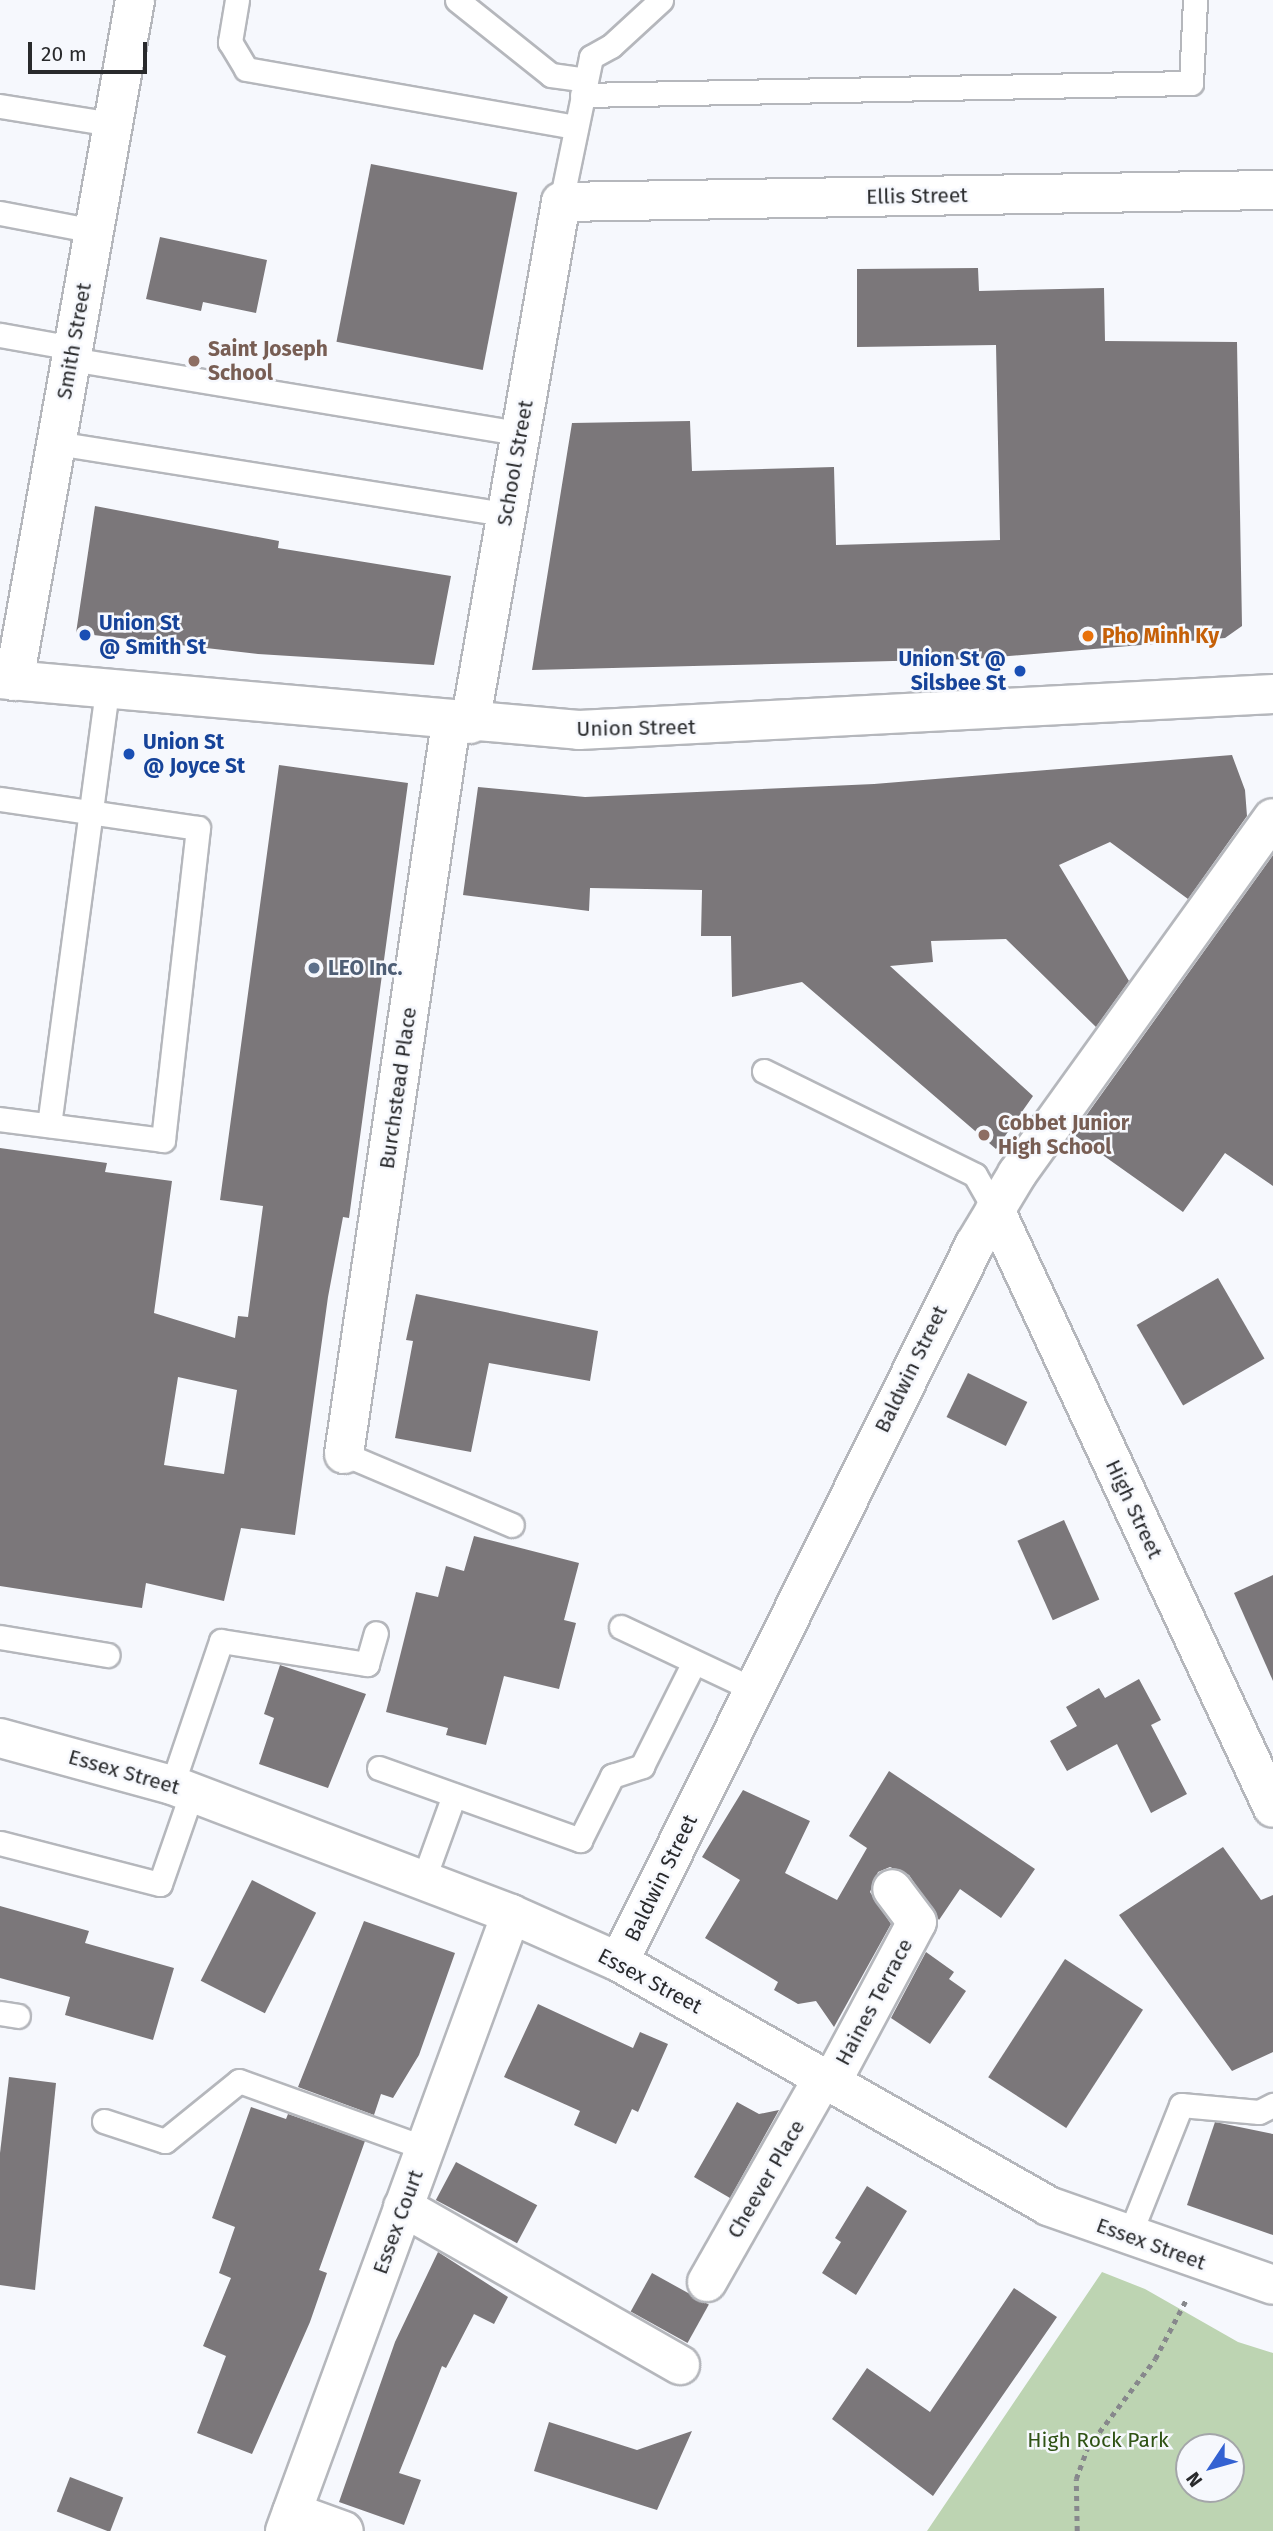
<!DOCTYPE html>
<style>
body{margin:0}
#map{position:relative;width:1273px;height:2531px;overflow:hidden;background:#f6f8fd;font-family:"Fira Sans",sans-serif}
div>[style]{position:absolute}
[style*='--x']{left:calc(var(--x)*1px);top:calc(var(--y)*1px);width:calc(var(--w)*1px);rotate:calc(var(--a)*1deg)}
.green>*{inset:0;background:#bdd4b2}
.building>*{inset:0;background:#7b777a;transform-origin:0 0}
.path>*{height:4.5px;margin-top:-2.25px;transform-origin:0;background:repeating-linear-gradient(90deg,#87888c 0 5px,transparent 0 10px)}
.roads{filter:drop-shadow(2px 0 #b5b7bc) drop-shadow(-2px 0 #b5b7bc) drop-shadow(0 2px #b5b7bc) drop-shadow(0 -2px #b5b7bc)}
.service>*{height:23px;margin:-11.5px;padding:0 11.5px;transform-origin:11.5px;border-radius:11.5px;background:#fff}
.minor>*{height:38px;margin:-19px;padding:0 19px;transform-origin:19px;border-radius:19px;background:#fff}
.tertiary>*{height:38px;margin:-19px;padding:0 19px;transform-origin:19px;border-radius:19px;background:#fff}
.secondary>*{height:38px;margin:-19px;padding:0 19px;transform-origin:19px;border-radius:19px;background:#fff}
.dots>*{width:19px;height:19px;translate:-50% -50%;box-sizing:border-box;border:4px solid #f6f8fd;border-radius:50%}
span{translate:-50% -50%;white-space:nowrap;text-align:center;line-height:1.15;-webkit-text-stroke:5px #f6f8fd;paint-order:stroke}
.street-label{font-size:21px;color:#292a2c}
.education-label{font-size:21px;color:#785e54;font-weight:700}
.left{translate:0 -50%;text-align:left}
.transit-label{font-size:21px;color:#164399;font-weight:700}
.right{translate:-100% -50%;text-align:right}
.food-label{font-size:21px;color:#c56008;font-weight:700}
.service-label{font-size:21px;color:#4e5e75;font-weight:700}
.park-label{font-size:21px;color:#2e5214}
.north{position:absolute;left:1175px;top:2433px;width:70px;height:70px;box-sizing:border-box;background:#f6f8fd;border:2px solid #a4a6a9;border-radius:50%;rotate:234deg;font-size:19px;font-weight:700;line-height:28px;text-align:center;color:#292a2c}
.north::after{content:'';display:block;margin:auto;width:24px;height:32px;background:#3462d2;clip-path:polygon(50% 0,100% 100%,50% 72%,0 100%)}
.scale{position:absolute;left:28px;top:42px;width:119px;height:32px;box-sizing:border-box;border:4px solid #292a2c;border-top:0;padding-left:9px;font-size:21px;line-height:24px;white-space:nowrap;color:#292a2c;-webkit-text-stroke:5px #f6f8fd;paint-order:stroke}
</style>
<div id="map">
<div class="green">
<i style="clip-path:polygon(evenodd,1102px 2272px,1145px 2289px,1238px 2342px,1273px 2353px,1273px 2531px,927px 2531px,1102px 2272px,1189px 2447px,1231px 2447px,1231px 2489px,1189px 2489px,1189px 2447px)"></i>
</div>
<div class="building">
<i style="left:371px;top:164px;width:149px;height:181px;rotate:11deg"></i>
<i style="clip-path:polygon(160px 237px,267px 260px,256px 313px,203px 302px,201px 311px,146px 299px)"></i>
<i style="clip-path:polygon(978px 268px,979px 291px,1104px 288px,1105px 341px,1237px 342px,1242px 626px,1225px 638px,974px 659px,532px 670px,572px 423px,690px 421px,692px 471px,834px 467px,836px 545px,1000px 540px,996px 345px,857px 347px,857px 269px)"></i>
<i style="clip-path:polygon(95px 506px,279px 541px,278px 548px,451px 576px,434px 665px,258px 654px,76px 633px)"></i>
<i style="clip-path:polygon(1232px 755px,1245px 790px,1247px 816px,1188px 899px,1110px 842px,1059px 865px,1129px 981px,1096px 1027px,1006px 939px,931px 941px,933px 962px,890px 966px,1033px 1096px,996px 1149px,802px 982px,732px 997px,731px 936px,701px 936px,702px 890px,590px 888px,589px 911px,463px 895px,478px 787px,585px 797px,874px 784px)"></i>
<i style="clip-path:polygon(evenodd,279px 765px,408px 783px,349px 1218px,343px 1217px,328px 1297px,295px 1535px,241px 1528px,224px 1601px,146px 1583px,142px 1608px,0 1586px,0 1148px,107px 1163px,105px 1172px,172px 1181px,154px 1313px,235px 1338px,238px 1316px,248px 1317px,263px 1206px,220px 1200px,279px 765px,178px 1377px,237px 1390px,224px 1474px,164px 1465px,178px 1377px)"></i>
<i style="clip-path:polygon(1273px 855px,1273px 1186px,1225px 1153px,1183px 1212px,1073px 1134px)"></i>
<i style="left:1218px;top:1278px;width:93px;height:94px;rotate:60deg"></i>
<i style="clip-path:polygon(416px 1294px,598px 1331px,590px 1381px,489px 1363px,471px 1452px,395px 1438px,413px 1341px,406px 1340px)"></i>
<i style="left:968px;top:1373px;width:66px;height:49px;rotate:26deg"></i>
<i style="left:1064px;top:1520px;width:87px;height:51px;rotate:66deg"></i>
<i style="clip-path:polygon(474px 1536px,579px 1563px,564px 1620px,576px 1623px,559px 1689px,504px 1676px,486px 1745px,446px 1735px,448px 1728px,386px 1712px,416px 1592px,438px 1597px,446px 1566px,464px 1571px)"></i>
<i style="clip-path:polygon(1273px 1575px,1273px 1681px,1234px 1593px)"></i>
<i style="clip-path:polygon(280px 1665px,366px 1694px,328px 1788px,259px 1764px,274px 1718px,264px 1714px)"></i>
<i style="clip-path:polygon(1139px 1679px,1161px 1720px,1151px 1725px,1187px 1794px,1151px 1813px,1117px 1744px,1067px 1771px,1050px 1741px,1077px 1726px,1066px 1707px,1099px 1688px,1105px 1698px)"></i>
<i style="clip-path:polygon(889px 1771px,1035px 1869px,1001px 1918px,960px 1889px,939px 1920px,909px 1875px,890px 1867px,878px 1872px,870px 1892px,891px 1924px,834px 2027px,816px 2001px,798px 2004px,774px 1990px,778px 1982px,705px 1938px,740px 1880px,702px 1857px,743px 1790px,810px 1821px,785px 1873px,837px 1900px,867px 1848px,849px 1836px)"></i>
<i style="clip-path:polygon(1223px 1847px,1261px 1900px,1273px 1895px,1273px 2052px,1232px 2071px,1119px 1915px)"></i>
<i style="left:252px;top:1880px;width:72px;height:113px;rotate:27deg"></i>
<i style="clip-path:polygon(0 1906px,89px 1931px,85px 1943px,174px 1968px,153px 2040px,65px 2015px,70px 1997px,0 1978px)"></i>
<i style="clip-path:polygon(364px 1921px,455px 1953px,419px 2055px,393px 2098px,381px 2094px,374px 2115px,298px 2087px)"></i>
<i style="clip-path:polygon(926px 1952px,954px 1972px,949px 1979px,966px 1991px,930px 2044px,891px 2018px)"></i>
<i style="left:1065px;top:1959px;width:93px;height:141px;rotate:33deg"></i>
<i style="clip-path:polygon(538px 2004px,633px 2048px,640px 2032px,668px 2044px,638px 2112px,632px 2109px,616px 2144px,574px 2125px,580px 2111px,504px 2077px)"></i>
<i style="clip-path:polygon(9px 2077px,56px 2083px,35px 2290px,0 2285px,0 2153px)"></i>
<i style="clip-path:polygon(737px 2102px,759px 2114px,779px 2110px,730px 2198px,694px 2177px)"></i>
<i style="clip-path:polygon(251px 2107px,286px 2119px,288px 2114px,365px 2141px,319px 2270px,327px 2273px,310px 2322px,252px 2454px,197px 2433px,226px 2356px,203px 2346px,231px 2278px,219px 2273px,235px 2227px,212px 2218px)"></i>
<i style="clip-path:polygon(1215px 2122px,1273px 2134px,1273px 2235px,1187px 2205px)"></i>
<i style="left:456px;top:2162px;width:92px;height:43px;rotate:28deg"></i>
<i style="clip-path:polygon(867px 2186px,907px 2211px,856px 2295px,822px 2273px,841px 2242px,835px 2238px)"></i>
<i style="clip-path:polygon(438px 2252px,508px 2297px,494px 2324px,474px 2314px,446px 2368px,442px 2366px,399px 2473px,421px 2480px,404px 2525px,339px 2502px,395px 2342px)"></i>
<i style="left:652px;top:2273px;width:65px;height:44px;rotate:29deg"></i>
<i style="clip-path:polygon(1014px 2288px,1057px 2317px,933px 2496px,832px 2419px,867px 2368px,930px 2412px)"></i>
<i style="clip-path:polygon(549px 2422px,637px 2450px,692px 2431px,657px 2510px,534px 2471px)"></i>
<i style="left:70px;top:2477px;width:57px;height:37px;rotate:21deg"></i>
</div>
<div class="path">
<i style="--x:1077;--y:2531;--w:52;--a:-91.1"></i>
<i style="--x:1076;--y:2479;--w:33;--a:-70"></i>
<i style="--x:1087;--y:2448;--w:112;--a:-52.6"></i>
<i style="--x:1155;--y:2359;--w:69;--a:-62.3"></i>
</div>
<div class="roads">
<div class="service">
<i style="--x:237;--y:0;--w:43;--a:99.5"></i>
<i style="--x:230;--y:42;--w:31;--a:59"></i>
<i style="--x:246;--y:69;--w:335;--a:10"></i>
<i style="--x:457;--y:0;--w:120;--a:38.6"></i>
<i style="--x:551;--y:75;--w:34;--a:8"></i>
<i style="--x:582;--y:95;--w:609;--a:-1.13"></i>
<i style="--x:1191;--y:83;--w:83;--a:-87.2"></i>
<i style="--x:0;--y:106;--w:114;--a:9.1"></i>
<i style="--x:561;--y:202;--w:148;--a:-78.3"></i>
<i style="--x:591;--y:57;--w:23;--a:-29"></i>
<i style="--x:611;--y:46;--w:68;--a:-42.6"></i>
<i style="--x:0;--y:213;--w:96;--a:10.8"></i>
<i style="--x:0;--y:335;--w:74;--a:10.1"></i>
<i style="--x:71;--y:359;--w:455;--a:9.4"></i>
<i style="--x:56;--y:443;--w:456;--a:9"></i>
<i style="--x:0;--y:799;--w:200;--a:8.3"></i>
<i style="--x:198;--y:828;--w:314;--a:96.4"></i>
<i style="--x:163;--y:1140;--w:164;--a:-172.7"></i>
<i style="--x:764;--y:1071;--w:235;--a:26.2"></i>
<i style="--x:975;--y:1175;--w:40;--a:60.3"></i>
<i style="--x:49;--y:1125;--w:438;--a:-82.4"></i>
<i style="--x:344;--y:1454;--w:182;--a:22.9"></i>
<i style="--x:621;--y:1627;--w:146;--a:25.2"></i>
<i style="--x:0;--y:1637;--w:109;--a:9.5"></i>
<i style="--x:379;--y:1768;--w:214;--a:19.7"></i>
<i style="--x:580;--y:1840;--w:72;--a:-63.4"></i>
<i style="--x:612;--y:1776;--w:32;--a:-18"></i>
<i style="--x:642;--y:1766;--w:116;--a:-63.4"></i>
<i style="--x:172;--y:1785;--w:152;--a:-71.2"></i>
<i style="--x:221;--y:1641;--w:148;--a:9"></i>
<i style="--x:367;--y:1664;--w:32;--a:-74"></i>
<i style="--x:0;--y:1843;--w:165;--a:14.4"></i>
<i style="--x:160;--y:1884;--w:97;--a:-70.8"></i>
<i style="--x:424;--y:1878;--w:88;--a:-70.1"></i>
<i style="--x:0;--y:2013;--w:18;--a:9"></i>
<i style="--x:104;--y:2121;--w:64;--a:18.2"></i>
<i style="--x:165;--y:2141;--w:95;--a:-39"></i>
<i style="--x:239;--y:2081;--w:198;--a:19.8"></i>
<i style="--x:1129;--y:2236;--w:141;--a:-68.3"></i>
<i style="--x:1181;--y:2105;--w:78;--a:5.1"></i>
<i style="--x:1259;--y:2112;--w:16;--a:-27"></i>
</div>
<div class="minor">
<i style="--x:14;--y:681;--w:692;--a:-79.92"></i>
<i style="--x:995;--y:1210;--w:659;--a:65.07"></i>
<i style="--x:344;--y:1454;--w:740;--a:-81.68"></i>
<i style="--x:832;--y:2081;--w:180;--a:-61.9"></i>
<i style="--x:917;--y:1922;--w:41;--a:-127.1"></i>
<i style="--x:403;--y:2207;--w:319;--a:29.7"></i>
<i style="--x:707;--y:2282;--w:237;--a:-60.4"></i>
<i style="--x:292;--y:2512;--w:55;--a:20.1"></i>
<i style="--x:285;--y:2531;--w:657;--a:-69.88"></i>
</div>
<div class="tertiary">
<i style="--x:470;--y:724;--w:530;--a:-80.11"></i>
<i style="--x:561;--y:202;--w:712;--a:-0.97"></i>
</div>
<div class="secondary">
<i style="--x:0;--y:679;--w:581;--a:5.03"></i>
<i style="--x:579;--y:730;--w:695;--a:-2.97"></i>
<i style="--x:0;--y:1738;--w:178;--a:15.3"></i>
<i style="--x:172;--y:1785;--w:363;--a:20.8"></i>
<i style="--x:511;--y:1914;--w:118;--a:24"></i>
<i style="--x:619;--y:1962;--w:494;--a:29.6"></i>
<i style="--x:1048;--y:2206;--w:238;--a:19.3"></i>
<i style="--x:619;--y:1962;--w:801;--a:-63.63"></i>
<i style="--x:975;--y:1244;--w:82;--a:-59"></i>
<i style="--x:1017;--y:1174;--w:438;--a:-54.3"></i>
</div>
</div>
<div class="dots">
<i style="left:194px;top:361px;background:#8d6e63"></i>
<i style="left:85px;top:635px;background:#1a4fb4"></i>
<i style="left:1088px;top:636px;background:#e8710a"></i>
<i style="left:1020px;top:671px;background:#1a4fb4"></i>
<i style="left:129px;top:754px;background:#1a4fb4"></i>
<i style="left:314px;top:968px;background:#5c6f8a"></i>
<i style="left:984px;top:1135px;background:#8d6e63"></i>
</div>
<div class="street-label">
<span style="left:917px;top:196px;rotate:-1deg">Ellis Street</span>
<span style="left:74px;top:341px;rotate:-80deg">Smith Street</span>
<span style="left:515px;top:463px;rotate:-80deg">School Street</span>
<span style="left:636px;top:728px;rotate:-1deg">Union Street</span>
<span style="left:398px;top:1088px;rotate:-82deg">Burchstead Place</span>
<span style="left:911px;top:1369px;rotate:-64deg">Baldwin Street</span>
<span style="left:1134px;top:1509px;rotate:65deg">High Street</span>
<span style="left:124px;top:1772px;rotate:16deg">Essex Street</span>
<span style="left:661px;top:1878px;rotate:-64deg">Baldwin Street</span>
<span style="left:650px;top:1981px;rotate:28deg">Essex Street</span>
<span style="left:874px;top:2002px;rotate:-62deg">Haines Terrace</span>
<span style="left:766px;top:2179px;rotate:-60deg">Cheever Place</span>
<span style="left:398px;top:2222px;rotate:-70deg">Essex Court</span>
<span style="left:1151px;top:2244px;rotate:20deg">Essex Street</span>
</div>
<div class="education-label">
<span class="left" style="left:208px;top:361px">Saint Joseph<br>School</span>
<span class="left" style="left:998px;top:1135px">Cobbet Junior<br>High School</span>
</div>
<div class="transit-label">
<span class="left" style="left:99px;top:635px">Union St<br>@ Smith St</span>
<span class="right" style="left:1006px;top:671px">Union St @<br>Silsbee St</span>
<span class="left" style="left:143px;top:754px">Union St<br>@ Joyce St</span>
</div>
<div class="food-label">
<span class="left" style="left:1102px;top:636px">Pho Minh Ky</span>
</div>
<div class="service-label">
<span class="left" style="left:328px;top:968px">LEO Inc.</span>
</div>
<div class="park-label">
<span style="left:1098px;top:2440px">High Rock Park</span>
</div>
<div class="north">N</div>
<div class="scale">20 m</div>
</div>
